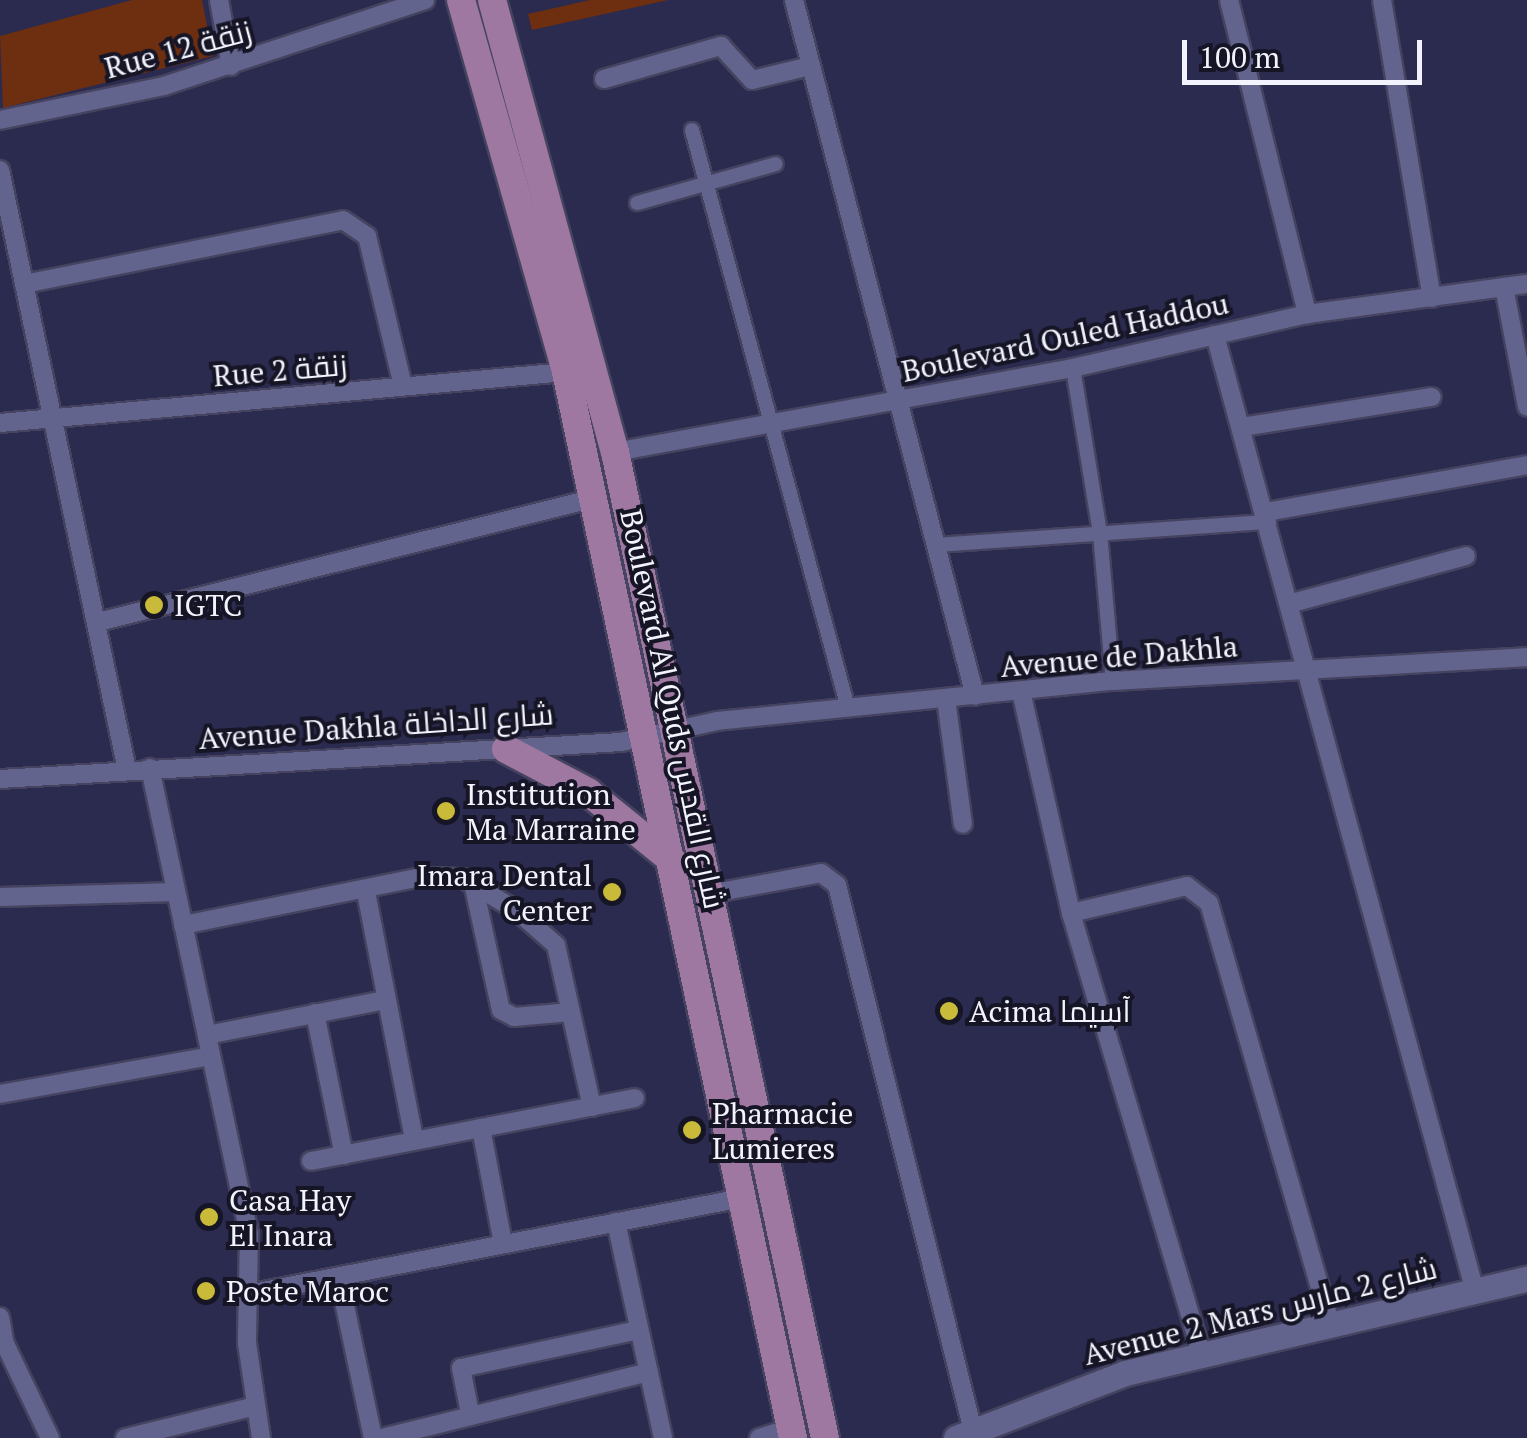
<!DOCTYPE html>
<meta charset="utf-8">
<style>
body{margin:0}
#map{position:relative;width:1527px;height:1438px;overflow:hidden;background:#2b2a4f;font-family:"PT Serif",Cairo,serif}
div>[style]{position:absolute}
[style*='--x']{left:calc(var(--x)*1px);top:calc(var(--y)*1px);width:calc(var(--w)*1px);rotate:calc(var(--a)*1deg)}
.green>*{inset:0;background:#6e2e10}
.roads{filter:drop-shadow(2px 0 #45435f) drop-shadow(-2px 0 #45435f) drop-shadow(0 2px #45435f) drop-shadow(0 -2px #45435f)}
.pedestrian>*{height:14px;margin:-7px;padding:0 7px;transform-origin:7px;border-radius:7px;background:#63648e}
.minor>*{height:18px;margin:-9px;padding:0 9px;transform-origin:9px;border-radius:9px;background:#63648e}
.secondary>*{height:25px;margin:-12.5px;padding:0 12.5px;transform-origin:12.5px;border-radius:12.5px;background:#63648e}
.primary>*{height:28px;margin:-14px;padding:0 14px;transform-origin:14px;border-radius:14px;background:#9e78a1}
.dots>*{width:28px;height:28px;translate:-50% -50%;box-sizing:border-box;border:5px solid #151526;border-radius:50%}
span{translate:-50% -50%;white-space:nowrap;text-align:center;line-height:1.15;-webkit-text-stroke:8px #151526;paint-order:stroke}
.street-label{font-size:30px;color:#f2f3fd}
.poi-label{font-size:30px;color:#f2f3fd}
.left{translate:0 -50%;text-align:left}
.right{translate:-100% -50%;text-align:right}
.scale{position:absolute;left:1182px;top:40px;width:240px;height:45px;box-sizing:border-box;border:5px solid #f2f3fd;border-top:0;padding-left:12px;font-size:30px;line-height:35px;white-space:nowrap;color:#f2f3fd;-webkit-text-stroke:8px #151526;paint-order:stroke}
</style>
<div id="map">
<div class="green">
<i style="clip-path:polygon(132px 0,202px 0,213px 56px,3px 108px,0 36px)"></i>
<i style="clip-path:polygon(590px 0,668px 0,532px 30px,528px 14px)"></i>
</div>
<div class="roads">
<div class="pedestrian">
<i style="--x:692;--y:130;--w:599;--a:74.9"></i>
<i style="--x:637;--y:203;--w:144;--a:-15.7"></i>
<i style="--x:1073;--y:368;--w:167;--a:80.7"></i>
<i style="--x:1100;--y:533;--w:149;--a:85"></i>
<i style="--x:936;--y:545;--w:334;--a:-4"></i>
</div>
<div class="minor">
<i style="--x:219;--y:0;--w:67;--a:79.7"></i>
<i style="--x:794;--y:0;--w:719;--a:75.42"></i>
<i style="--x:1229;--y:0;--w:324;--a:76"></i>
<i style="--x:1382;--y:0;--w:302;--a:80.5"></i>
<i style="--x:604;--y:79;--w:122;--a:-15.8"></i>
<i style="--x:721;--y:46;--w:46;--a:47.6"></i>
<i style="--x:752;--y:80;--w:60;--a:-13.6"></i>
<i style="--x:0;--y:120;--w:167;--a:-11.7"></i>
<i style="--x:164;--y:86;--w:275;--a:-18.2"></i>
<i style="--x:0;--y:170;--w:613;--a:78.05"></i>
<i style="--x:24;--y:284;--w:325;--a:-11.3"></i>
<i style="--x:343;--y:220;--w:29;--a:34"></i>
<i style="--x:367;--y:236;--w:154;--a:76.5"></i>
<i style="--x:1504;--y:287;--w:122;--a:79.1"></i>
<i style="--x:1215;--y:335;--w:991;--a:74.79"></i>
<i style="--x:0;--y:423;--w:568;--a:-5.15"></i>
<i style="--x:1242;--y:427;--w:192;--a:-9"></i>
<i style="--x:615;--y:452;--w:466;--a:-10.4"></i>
<i style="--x:1073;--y:368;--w:240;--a:-13"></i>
<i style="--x:1307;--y:314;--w:222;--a:-7.8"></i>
<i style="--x:1266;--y:512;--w:265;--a:-10.2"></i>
<i style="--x:1292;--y:603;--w:180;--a:-15.1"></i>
<i style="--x:98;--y:622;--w:512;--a:-14.01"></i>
<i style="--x:1021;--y:691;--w:228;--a:77.3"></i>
<i style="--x:1071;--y:913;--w:459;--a:73.5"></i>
<i style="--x:946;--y:699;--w:126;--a:82.3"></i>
<i style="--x:150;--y:768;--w:476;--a:78"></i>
<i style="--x:249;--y:1234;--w:109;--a:91.1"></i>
<i style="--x:247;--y:1343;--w:96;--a:81.6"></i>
<i style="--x:0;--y:779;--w:622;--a:-3.41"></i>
<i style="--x:621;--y:742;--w:98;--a:-12.3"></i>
<i style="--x:717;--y:721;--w:398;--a:-5.8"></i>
<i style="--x:1113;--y:681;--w:415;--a:-3.3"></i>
<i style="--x:473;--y:883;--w:130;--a:77.6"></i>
<i style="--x:501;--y:1010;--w:15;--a:28"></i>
<i style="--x:514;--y:1017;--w:57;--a:-5"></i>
<i style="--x:366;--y:892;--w:253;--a:79"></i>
<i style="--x:709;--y:894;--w:114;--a:-10.6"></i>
<i style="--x:821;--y:873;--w:20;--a:37"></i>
<i style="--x:837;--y:885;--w:563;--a:76.01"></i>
<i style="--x:0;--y:897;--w:176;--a:-1.6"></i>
<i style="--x:1071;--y:913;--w:119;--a:-13.1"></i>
<i style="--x:1187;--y:886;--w:28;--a:38"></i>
<i style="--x:1209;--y:903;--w:436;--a:73.9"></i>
<i style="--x:183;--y:925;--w:243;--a:-11.4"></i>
<i style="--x:421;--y:877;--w:41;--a:1.4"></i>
<i style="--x:462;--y:878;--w:63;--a:30.7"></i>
<i style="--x:516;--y:910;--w:53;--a:41.2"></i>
<i style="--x:556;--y:945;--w:166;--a:77.5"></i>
<i style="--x:315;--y:1013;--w:145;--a:78.5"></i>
<i style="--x:207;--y:1035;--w:181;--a:-11.1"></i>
<i style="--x:0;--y:1094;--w:214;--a:-10.2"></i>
<i style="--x:481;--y:1128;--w:117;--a:79.2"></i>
<i style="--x:311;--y:1161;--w:330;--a:-11"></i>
<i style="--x:616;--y:1222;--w:221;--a:77.7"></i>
<i style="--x:339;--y:1278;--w:164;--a:78"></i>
<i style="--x:248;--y:1294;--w:503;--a:-11"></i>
<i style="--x:0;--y:1317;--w:27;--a:80"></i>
<i style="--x:5;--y:1344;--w:104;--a:64.4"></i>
<i style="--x:470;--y:1413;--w:46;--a:-101.3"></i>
<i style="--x:461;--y:1368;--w:182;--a:-12.1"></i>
<i style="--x:125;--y:1438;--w:134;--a:-13.8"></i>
<i style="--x:382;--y:1438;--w:275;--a:-13.9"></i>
<i style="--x:759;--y:1438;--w:34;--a:-17"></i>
</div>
<div class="secondary">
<i style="--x:956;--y:1438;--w:181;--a:-21"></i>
<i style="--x:1125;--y:1373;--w:413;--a:-13.2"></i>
</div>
<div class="primary">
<i style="--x:461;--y:0;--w:387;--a:74.2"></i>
<i style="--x:566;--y:372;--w:1090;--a:77.98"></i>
<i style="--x:492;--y:0;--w:468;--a:74.8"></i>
<i style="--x:615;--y:452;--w:1008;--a:77.98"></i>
<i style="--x:506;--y:749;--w:93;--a:27.7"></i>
<i style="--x:588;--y:792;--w:109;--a:39.1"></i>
</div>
</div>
<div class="dots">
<i style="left:154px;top:605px;background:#c9ba3a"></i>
<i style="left:446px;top:811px;background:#c9ba3a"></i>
<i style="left:612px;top:892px;background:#c9ba3a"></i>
<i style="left:949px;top:1011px;background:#c9ba3a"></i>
<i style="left:692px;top:1130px;background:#c9ba3a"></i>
<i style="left:209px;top:1217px;background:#c9ba3a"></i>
<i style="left:206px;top:1291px;background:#c9ba3a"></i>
</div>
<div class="street-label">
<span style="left:178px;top:49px;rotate:-15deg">Rue 12 زنقة</span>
<span style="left:1065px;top:337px;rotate:-12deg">Boulevard Ouled Haddou</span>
<span style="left:280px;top:370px;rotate:-5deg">Rue 2 زنقة</span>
<span style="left:1119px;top:656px;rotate:-5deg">Avenue de Dakhla</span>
<span style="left:673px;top:709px;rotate:78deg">Boulevard Al Quds شارع القدس</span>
<span style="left:376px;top:726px;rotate:-4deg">Avenue Dakhla شارع الداخلة</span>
<span style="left:1260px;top:1311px;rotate:-14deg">Avenue 2 Mars شارع 2 مارس</span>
</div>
<div class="poi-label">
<span class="left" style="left:174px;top:605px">IGTC</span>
<span class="left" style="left:466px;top:811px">Institution<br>Ma Marraine</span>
<span class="right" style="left:592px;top:892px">Imara Dental<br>Center</span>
<span class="left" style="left:969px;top:1011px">Acima آسيما</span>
<span class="left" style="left:712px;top:1130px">Pharmacie<br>Lumieres</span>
<span class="left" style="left:229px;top:1217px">Casa Hay<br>El Inara</span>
<span class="left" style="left:226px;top:1291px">Poste Maroc</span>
</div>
<div class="scale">100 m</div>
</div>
